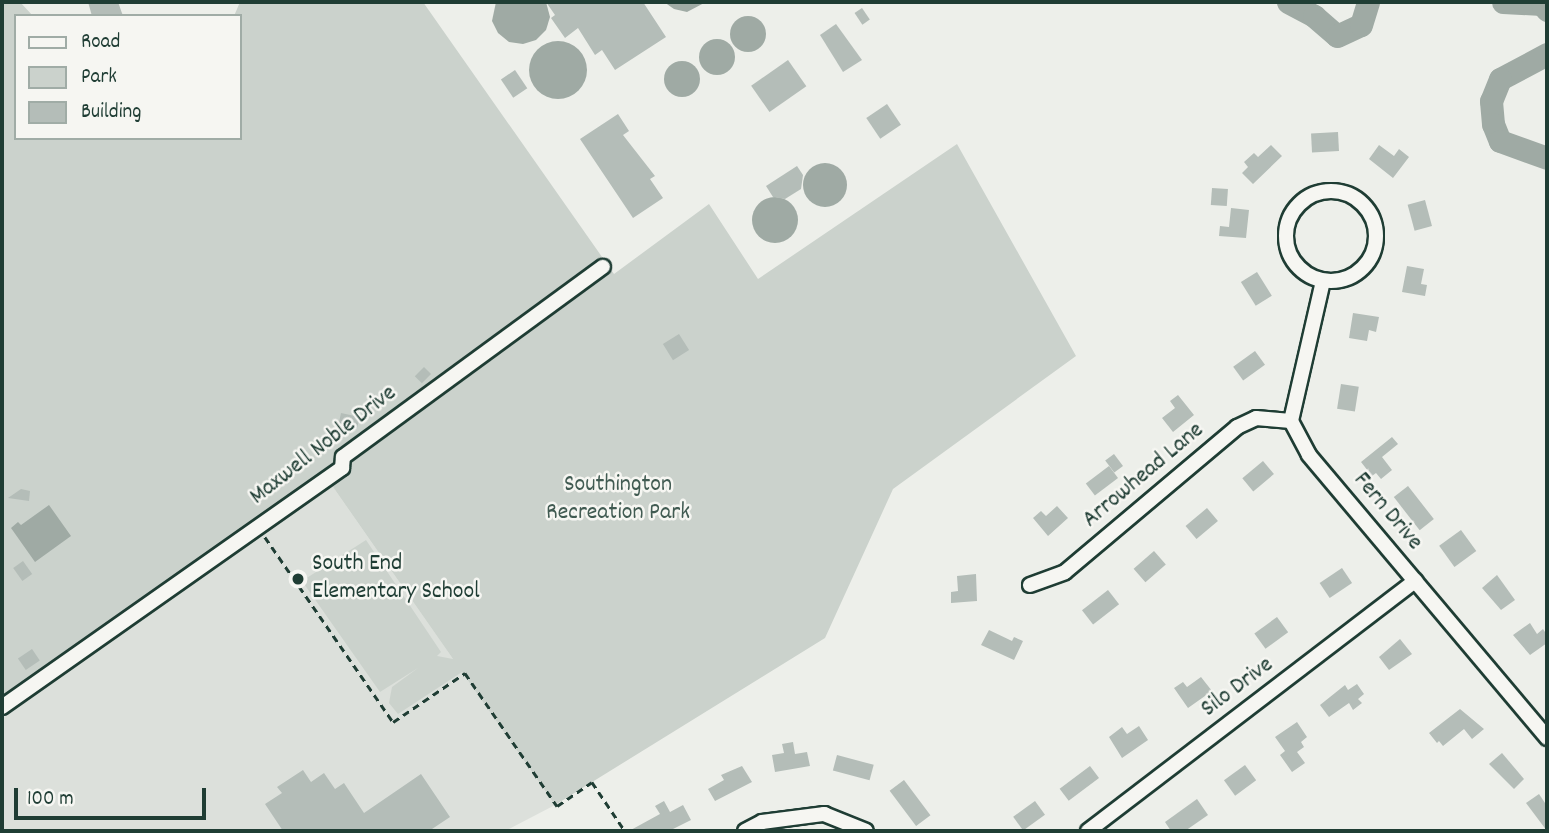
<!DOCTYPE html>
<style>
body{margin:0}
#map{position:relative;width:1549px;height:833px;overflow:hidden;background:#edefea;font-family:Dekko,sans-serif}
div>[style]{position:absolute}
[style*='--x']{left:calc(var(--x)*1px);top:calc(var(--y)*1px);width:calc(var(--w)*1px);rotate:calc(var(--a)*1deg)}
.built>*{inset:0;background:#dce0db}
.green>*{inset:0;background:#cbd2cc}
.water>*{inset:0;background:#9faaa4}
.round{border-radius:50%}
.river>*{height:23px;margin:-11.5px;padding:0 11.5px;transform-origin:11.5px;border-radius:11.5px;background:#9faaa4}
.building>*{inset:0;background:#b4bdb8;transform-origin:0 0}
.path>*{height:2.5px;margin-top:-1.25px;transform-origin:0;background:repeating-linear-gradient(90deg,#1f3d34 0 7px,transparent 0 12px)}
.roads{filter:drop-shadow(2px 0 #1f3d34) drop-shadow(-2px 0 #1f3d34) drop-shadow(0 2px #1f3d34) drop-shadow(0 -2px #1f3d34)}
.street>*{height:14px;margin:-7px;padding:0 7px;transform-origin:7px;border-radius:7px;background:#f6f6f2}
.street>.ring{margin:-7px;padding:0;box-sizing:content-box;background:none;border:14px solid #f6f6f2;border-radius:50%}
.dots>*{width:19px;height:19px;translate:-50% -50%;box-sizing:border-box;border:4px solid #f6f6f2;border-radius:50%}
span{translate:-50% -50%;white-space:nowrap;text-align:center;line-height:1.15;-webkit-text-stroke:5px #f6f6f2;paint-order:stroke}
.street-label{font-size:24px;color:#1f3d34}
.park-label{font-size:24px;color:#415b52}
.poi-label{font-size:24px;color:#1f3d34}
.left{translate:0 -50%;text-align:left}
.frame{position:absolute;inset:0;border:4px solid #1f3d34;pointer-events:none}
.legend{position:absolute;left:14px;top:14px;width:228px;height:126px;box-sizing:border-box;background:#f6f6f2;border:2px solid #a0aca6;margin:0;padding:9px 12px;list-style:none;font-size:21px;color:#1f3d34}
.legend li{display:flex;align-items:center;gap:14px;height:35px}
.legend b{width:35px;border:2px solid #a0aca6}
.scale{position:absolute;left:14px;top:788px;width:192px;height:32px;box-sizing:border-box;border:4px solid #1f3d34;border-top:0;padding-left:9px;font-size:21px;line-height:24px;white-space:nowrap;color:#1f3d34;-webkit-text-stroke:5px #f6f6f2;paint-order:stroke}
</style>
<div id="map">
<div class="built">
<i style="clip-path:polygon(333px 487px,555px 805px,505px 831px,2px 831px,2px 715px)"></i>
</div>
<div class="green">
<i style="clip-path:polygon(2px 2px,20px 2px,33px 16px,16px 16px,16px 138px,112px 139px,240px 138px,240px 16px,234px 16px,240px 2px,423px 2px,614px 274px,709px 204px,758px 279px,957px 144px,1076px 356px,893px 489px,825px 638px,555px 805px,462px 672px,398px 714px,389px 703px,392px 687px,418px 668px,380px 692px,302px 581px,366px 540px,441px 652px,437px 656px,453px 659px,333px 487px,2px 715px)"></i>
</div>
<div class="water">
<i style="clip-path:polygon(496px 2px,546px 2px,550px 17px,546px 30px,536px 40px,523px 44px,509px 42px,498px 33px,492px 21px)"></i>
<i style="clip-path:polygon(664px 2px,706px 2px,687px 12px,674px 9px)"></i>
<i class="round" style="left:730px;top:16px;width:36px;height:36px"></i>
<i class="round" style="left:699px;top:39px;width:36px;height:36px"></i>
<i class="round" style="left:529px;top:41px;width:58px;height:58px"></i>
<i class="round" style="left:664px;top:61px;width:36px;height:36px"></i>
<i class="round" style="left:803px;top:163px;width:44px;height:44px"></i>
<i class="round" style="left:752px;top:197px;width:46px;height:46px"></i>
<i style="clip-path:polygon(49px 505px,71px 536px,35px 562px,11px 528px,18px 522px,21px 525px)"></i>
</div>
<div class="river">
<i style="--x:1288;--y:2;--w:30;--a:28"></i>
<i style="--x:1314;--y:16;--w:30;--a:41"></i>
<i style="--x:1337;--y:36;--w:26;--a:-25"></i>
<i style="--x:1361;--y:25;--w:24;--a:-73"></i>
<i style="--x:1503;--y:2;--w:39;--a:3"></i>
<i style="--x:1542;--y:4;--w:8;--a:50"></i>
<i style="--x:1547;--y:54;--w:53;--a:152"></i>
<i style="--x:1500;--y:79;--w:24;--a:112"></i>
<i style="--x:1491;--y:101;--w:23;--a:85"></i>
<i style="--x:1493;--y:124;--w:18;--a:68"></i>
<i style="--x:1500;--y:141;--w:50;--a:19.9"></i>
</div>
<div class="building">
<i style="clip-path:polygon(88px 2px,118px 2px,123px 16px,92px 16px)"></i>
<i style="clip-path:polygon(546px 2px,643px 2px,666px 37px,615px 70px,602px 50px,595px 55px,578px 28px,565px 38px,551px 18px,555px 15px)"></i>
<i style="left:862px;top:8px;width:14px;height:9px;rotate:56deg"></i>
<i style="clip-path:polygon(836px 24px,862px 60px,843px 72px,820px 35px)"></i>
<i style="left:788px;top:60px;width:32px;height:45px;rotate:55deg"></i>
<i style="left:515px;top:70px;width:22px;height:17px;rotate:56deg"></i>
<i style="left:887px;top:104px;width:25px;height:25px;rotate:56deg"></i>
<i style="clip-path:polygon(618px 114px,629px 131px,623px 135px,655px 176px,650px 179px,663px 198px,633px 218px,580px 139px)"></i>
<i style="left:1338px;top:132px;width:19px;height:27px;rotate:87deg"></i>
<i style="clip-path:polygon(1271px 145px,1282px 156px,1253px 184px,1242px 173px,1248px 167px,1244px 162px,1254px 153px,1258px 157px)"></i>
<i style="clip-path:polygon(1379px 145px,1394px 156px,1399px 149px,1409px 157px,1393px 178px,1369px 159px)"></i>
<i style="clip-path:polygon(797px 166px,803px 175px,801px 189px,785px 199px,773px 197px,766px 186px)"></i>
<i style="left:1212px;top:188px;width:16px;height:17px;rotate:4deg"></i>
<i style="left:1425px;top:200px;width:27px;height:18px;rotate:75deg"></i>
<i style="clip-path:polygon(1231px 208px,1249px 210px,1246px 238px,1219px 236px,1220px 226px,1229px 227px)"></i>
<i style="clip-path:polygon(1407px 266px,1424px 269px,1421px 284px,1427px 285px,1425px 296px,1402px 292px)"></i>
<i style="left:1257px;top:272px;width:28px;height:19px;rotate:58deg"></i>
<i style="clip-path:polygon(1353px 313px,1379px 317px,1376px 332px,1369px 330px,1367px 341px,1349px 338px)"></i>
<i style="left:679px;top:334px;width:19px;height:19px;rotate:58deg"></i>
<i style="left:1255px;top:351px;width:17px;height:27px;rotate:54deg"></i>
<i style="left:424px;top:367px;width:10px;height:13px;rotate:45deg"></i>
<i style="left:1341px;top:384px;width:18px;height:25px;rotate:9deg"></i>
<i style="clip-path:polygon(1178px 395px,1194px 415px,1173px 432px,1162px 418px,1175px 408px,1170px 401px)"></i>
<i style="left:341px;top:413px;width:19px;height:11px;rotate:12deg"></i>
<i style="clip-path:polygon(1392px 437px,1398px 444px,1382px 457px,1392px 470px,1381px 479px,1376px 473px,1372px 476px,1361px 462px)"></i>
<i style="left:1114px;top:454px;width:15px;height:11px;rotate:53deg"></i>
<i style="left:1263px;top:461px;width:17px;height:27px;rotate:50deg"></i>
<i style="left:1109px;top:466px;width:15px;height:29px;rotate:53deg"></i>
<i style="left:1408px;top:486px;width:42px;height:18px;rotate:52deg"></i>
<i style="clip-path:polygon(21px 489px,30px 491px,29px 501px,8px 498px)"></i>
<i style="clip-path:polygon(1057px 506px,1068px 518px,1048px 536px,1033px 518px,1041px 511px,1046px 516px)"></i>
<i style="left:1207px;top:508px;width:17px;height:28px;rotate:50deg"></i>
<i style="left:1461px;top:530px;width:26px;height:27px;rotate:54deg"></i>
<i style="left:1154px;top:551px;width:18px;height:27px;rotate:49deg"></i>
<i style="left:23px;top:561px;width:16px;height:12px;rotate:55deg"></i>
<i style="left:1342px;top:568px;width:18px;height:27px;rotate:56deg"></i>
<i style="clip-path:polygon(976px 574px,977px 601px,951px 603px,951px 592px,958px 591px,957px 576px)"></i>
<i style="clip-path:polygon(1497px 575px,1515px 600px,1501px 610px,1482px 588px)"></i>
<i style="left:1108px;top:590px;width:18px;height:33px;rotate:52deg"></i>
<i style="left:1277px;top:617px;width:19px;height:28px;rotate:54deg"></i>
<i style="clip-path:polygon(1530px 623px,1537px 634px,1543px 629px,1547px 635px,1547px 643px,1530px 655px,1513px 635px)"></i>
<i style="clip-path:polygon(989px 630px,1012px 641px,1014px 637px,1023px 641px,1014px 660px,981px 645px)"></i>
<i style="clip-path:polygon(1400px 639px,1412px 654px,1389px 670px,1379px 657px)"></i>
<i style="left:32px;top:649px;width:14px;height:17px;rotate:56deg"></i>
<i style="clip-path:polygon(1201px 677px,1212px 691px,1188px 708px,1174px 688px,1183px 682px,1187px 687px)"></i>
<i style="clip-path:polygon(1357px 684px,1364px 694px,1358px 699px,1362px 703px,1353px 710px,1349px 703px,1329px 717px,1320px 705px,1345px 685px,1348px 690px)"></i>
<i style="clip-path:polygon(1460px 709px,1484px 729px,1472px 739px,1464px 729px,1443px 746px,1439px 741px,1437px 743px,1429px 733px)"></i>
<i style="clip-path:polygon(1297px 722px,1307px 737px,1301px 742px,1304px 747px,1297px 752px,1305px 763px,1292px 772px,1280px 755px,1285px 751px,1275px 737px)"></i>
<i style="clip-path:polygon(1139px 726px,1148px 740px,1122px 758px,1109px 737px,1122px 727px,1127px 734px)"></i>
<i style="clip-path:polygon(793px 742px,795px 754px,807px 752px,810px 766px,775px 772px,772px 755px,784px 753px,782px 744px)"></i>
<i style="clip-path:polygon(1502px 753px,1524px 779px,1514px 789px,1489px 764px)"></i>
<i style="left:837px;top:755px;width:38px;height:16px;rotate:15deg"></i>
<i style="left:1245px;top:765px;width:19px;height:26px;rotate:54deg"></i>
<i style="clip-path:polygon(742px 766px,752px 782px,715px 801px,708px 789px,724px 780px,721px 775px)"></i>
<i style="left:1090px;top:766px;width:15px;height:38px;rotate:53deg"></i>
<i style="clip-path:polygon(303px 770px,311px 782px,324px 773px,335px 789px,344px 783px,364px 813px,421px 774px,450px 817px,429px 831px,283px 831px,265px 804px,282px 793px,277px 787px)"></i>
<i style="left:904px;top:780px;width:44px;height:18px;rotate:53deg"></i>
<i style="clip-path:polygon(1539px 794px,1547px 806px,1547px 831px,1526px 803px)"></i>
<i style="clip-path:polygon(1197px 799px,1208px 815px,1185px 831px,1171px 831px,1165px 822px)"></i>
<i style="clip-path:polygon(664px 801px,670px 812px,683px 805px,691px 820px,669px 831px,629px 831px,660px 814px,655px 806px)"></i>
<i style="left:1035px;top:801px;width:17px;height:27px;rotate:54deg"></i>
</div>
<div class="path">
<i style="--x:265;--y:537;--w:225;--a:55.3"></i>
<i style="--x:393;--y:722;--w:87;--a:-34.2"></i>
<i style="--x:465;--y:673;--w:162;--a:55.3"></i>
<i style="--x:557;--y:806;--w:42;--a:-34.4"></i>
<i style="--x:592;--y:782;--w:59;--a:56"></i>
</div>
<div class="roads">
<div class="street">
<i class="ring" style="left:1286px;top:191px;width:76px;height:76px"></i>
<i style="--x:1323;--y:281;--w:144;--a:102.9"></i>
<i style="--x:1291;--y:421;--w:38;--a:62"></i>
<i style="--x:1309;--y:455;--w:370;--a:49.9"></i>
<i style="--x:1030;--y:585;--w:37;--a:-20"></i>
<i style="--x:1065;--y:572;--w:225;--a:-40.1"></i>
<i style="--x:1237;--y:427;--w:21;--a:-25"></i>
<i style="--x:1256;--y:418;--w:35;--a:5"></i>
<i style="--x:2;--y:707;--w:416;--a:-35.1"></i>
<i style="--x:342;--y:468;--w:11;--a:-85"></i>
<i style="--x:343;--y:457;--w:322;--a:-36.2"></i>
<i style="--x:745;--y:831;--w:19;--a:-28"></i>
<i style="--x:762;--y:822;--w:63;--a:-7.4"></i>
<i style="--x:824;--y:814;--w:45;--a:22"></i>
<i style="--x:1088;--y:831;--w:412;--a:-37.4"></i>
</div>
</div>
<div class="dots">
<i style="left:298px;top:579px;background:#1f3d34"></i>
</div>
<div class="street-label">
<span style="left:324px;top:446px;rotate:-38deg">Maxwell Noble Drive</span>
<span style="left:1144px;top:476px;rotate:-40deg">Arrowhead Lane</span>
<span style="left:1387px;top:512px;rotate:50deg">Fern Drive</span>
<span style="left:1238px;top:688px;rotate:-37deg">Silo Drive</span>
</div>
<div class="park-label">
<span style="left:618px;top:500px">Southington<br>Recreation Park</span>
</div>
<div class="poi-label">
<span class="left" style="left:312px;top:579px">South End<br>Elementary School</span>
</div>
<div class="frame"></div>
<ul class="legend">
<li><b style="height:9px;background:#f6f6f2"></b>Road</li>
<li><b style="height:19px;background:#cbd2cc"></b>Park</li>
<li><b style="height:19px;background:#b4bdb8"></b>Building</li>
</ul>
<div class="scale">100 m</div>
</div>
